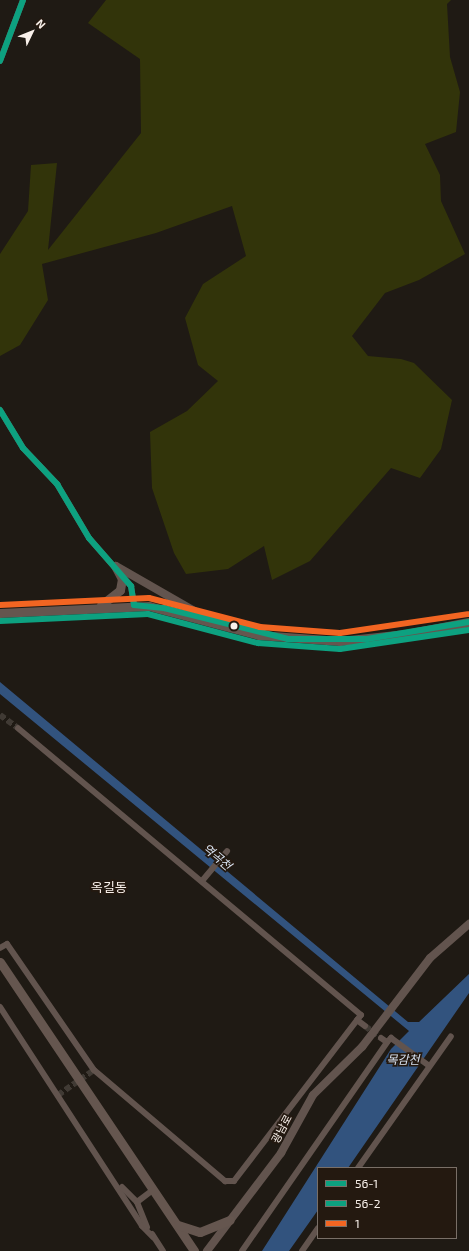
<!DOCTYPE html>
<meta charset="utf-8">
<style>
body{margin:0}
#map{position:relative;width:469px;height:1251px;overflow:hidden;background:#1f1a14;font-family:"Exo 2","Noto Sans KR",sans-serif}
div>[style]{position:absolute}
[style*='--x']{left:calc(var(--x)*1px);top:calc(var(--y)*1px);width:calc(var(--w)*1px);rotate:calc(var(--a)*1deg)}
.green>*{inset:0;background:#32340a}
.water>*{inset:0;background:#32537e}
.minor-tunnel>*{height:6px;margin-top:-3px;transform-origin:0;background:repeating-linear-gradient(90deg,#403a34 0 6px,transparent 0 9px)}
.minor>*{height:6px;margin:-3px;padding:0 3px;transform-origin:3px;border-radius:3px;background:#62544e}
.tertiary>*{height:8px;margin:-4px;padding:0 4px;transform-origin:4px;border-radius:4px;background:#62544e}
.secondary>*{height:9px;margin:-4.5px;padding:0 4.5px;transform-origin:4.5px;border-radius:4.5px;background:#65564f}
.bus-1>*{height:6px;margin:-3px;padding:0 3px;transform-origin:3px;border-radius:3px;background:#0da180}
.bus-2>*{height:6px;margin:-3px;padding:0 3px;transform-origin:3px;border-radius:3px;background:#0da180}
.bus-3>*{height:6px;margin:-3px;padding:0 3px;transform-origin:3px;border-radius:3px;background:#f26522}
.dots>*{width:11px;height:11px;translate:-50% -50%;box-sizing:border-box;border:2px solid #241910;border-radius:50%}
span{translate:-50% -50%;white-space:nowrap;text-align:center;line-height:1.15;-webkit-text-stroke:3.5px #241910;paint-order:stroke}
.street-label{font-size:11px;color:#f8f0ea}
.water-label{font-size:12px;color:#d8e3f2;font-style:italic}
.quarter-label{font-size:13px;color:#f8f0ea}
.legend{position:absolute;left:317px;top:1167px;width:140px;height:72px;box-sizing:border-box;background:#241910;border:1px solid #796f67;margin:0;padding:5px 7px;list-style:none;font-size:12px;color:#f8f0ea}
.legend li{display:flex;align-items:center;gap:8px;height:20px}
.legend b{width:20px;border:1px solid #796f67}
.north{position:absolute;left:12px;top:12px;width:40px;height:40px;-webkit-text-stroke:3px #241910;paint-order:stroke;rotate:47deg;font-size:11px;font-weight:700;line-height:16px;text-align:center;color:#f8f0ea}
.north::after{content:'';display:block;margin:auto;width:14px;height:18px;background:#f8f0ea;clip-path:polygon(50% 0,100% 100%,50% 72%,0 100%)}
</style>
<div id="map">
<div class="green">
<i style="clip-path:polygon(106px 0,451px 0,447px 4px,450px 57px,460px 92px,456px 132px,425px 144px,440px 175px,441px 201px,465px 254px,419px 280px,385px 293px,352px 336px,368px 356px,401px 359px,414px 363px,452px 400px,441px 449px,420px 478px,391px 468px,310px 561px,272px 580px,264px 546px,228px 569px,186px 574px,174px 553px,152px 488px,150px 432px,187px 411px,218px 381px,198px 365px,185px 318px,203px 284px,246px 256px,232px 206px,156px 233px,42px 264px,48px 300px,20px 345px,0 356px,0 254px,28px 211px,31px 165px,57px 163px,48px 250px,141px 133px,140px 59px,88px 23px)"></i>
</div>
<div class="water">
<i style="clip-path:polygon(0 682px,408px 1022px,419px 1022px,469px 974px,469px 993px,348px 1168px,318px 1168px,318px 1210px,289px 1251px,262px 1251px,391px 1049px,409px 1031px,0 694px)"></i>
</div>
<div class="minor-tunnel">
<i style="--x:0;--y:715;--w:22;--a:36"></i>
<i style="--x:365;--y:1026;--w:20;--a:37"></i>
<i style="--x:58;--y:1095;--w:44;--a:-34.8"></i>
</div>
<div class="minor">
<i style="--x:0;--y:61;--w:65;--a:-69.3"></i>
<i style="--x:0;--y:410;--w:44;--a:58.8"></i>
<i style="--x:23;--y:448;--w:50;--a:46.6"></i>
<i style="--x:57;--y:484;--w:63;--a:59.3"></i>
<i style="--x:89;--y:538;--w:64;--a:48.8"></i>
<i style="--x:131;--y:586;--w:19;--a:81"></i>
<i style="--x:202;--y:881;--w:39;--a:-50"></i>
<i style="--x:0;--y:948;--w:8;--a:-30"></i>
<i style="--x:7;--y:944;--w:153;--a:55.4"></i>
<i style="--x:94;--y:1070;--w:172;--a:40.3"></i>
<i style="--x:225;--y:1181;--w:9;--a:0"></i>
<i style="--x:234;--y:1181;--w:209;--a:-52.6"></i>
<i style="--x:361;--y:1015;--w:447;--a:-140.1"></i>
<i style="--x:0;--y:1007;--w:261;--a:57"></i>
<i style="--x:142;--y:1226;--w:16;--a:45"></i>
<i style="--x:357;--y:1020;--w:10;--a:37"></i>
<i style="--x:381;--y:1038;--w:7;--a:34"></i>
<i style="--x:387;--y:1042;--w:6;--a:-45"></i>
<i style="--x:391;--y:1038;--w:46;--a:36.1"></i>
<i style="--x:358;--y:1168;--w:161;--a:-54.8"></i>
<i style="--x:122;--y:1187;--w:21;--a:45"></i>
<i style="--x:147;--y:1227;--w:27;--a:-112"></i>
<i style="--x:137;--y:1202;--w:20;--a:-37"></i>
<i style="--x:152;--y:1234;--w:20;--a:57"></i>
<i style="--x:242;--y:1251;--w:254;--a:-55.2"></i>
<i style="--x:302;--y:1251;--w:28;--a:-55"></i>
</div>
<div class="tertiary">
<i style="--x:116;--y:566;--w:106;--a:29.9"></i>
<i style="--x:207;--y:1251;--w:123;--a:-52.9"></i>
<i style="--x:281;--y:1153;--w:66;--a:-61.1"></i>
<i style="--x:313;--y:1095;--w:69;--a:-44.4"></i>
<i style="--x:362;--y:1047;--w:112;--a:-52.6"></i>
<i style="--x:430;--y:958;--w:52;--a:-41.1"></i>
</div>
<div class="secondary">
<i style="--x:101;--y:605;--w:24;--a:-38"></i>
<i style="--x:120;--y:590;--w:11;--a:-80"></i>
<i style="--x:122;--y:579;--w:15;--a:-118"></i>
<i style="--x:0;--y:613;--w:149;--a:-2.7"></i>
<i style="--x:149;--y:606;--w:114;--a:14.8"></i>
<i style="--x:259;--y:635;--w:81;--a:4.2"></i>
<i style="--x:340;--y:641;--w:66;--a:-6.1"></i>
<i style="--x:406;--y:634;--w:64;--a:-10.8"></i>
<i style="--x:0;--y:962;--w:348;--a:56.1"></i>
<i style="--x:178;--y:1225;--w:23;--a:18"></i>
<i style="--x:200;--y:1232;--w:32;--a:-22"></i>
</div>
<div class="bus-1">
<i style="--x:0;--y:61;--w:65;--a:-69.3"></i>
<i style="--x:0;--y:410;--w:44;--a:58.8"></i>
<i style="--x:23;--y:448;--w:50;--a:46.6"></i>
<i style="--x:57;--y:484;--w:63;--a:59.3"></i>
<i style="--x:89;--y:538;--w:64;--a:48.8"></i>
<i style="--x:131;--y:586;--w:19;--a:81"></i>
<i style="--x:134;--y:605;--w:30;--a:6"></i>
<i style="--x:164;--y:608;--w:128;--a:14"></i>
<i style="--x:288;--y:639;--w:79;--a:0"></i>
<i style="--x:367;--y:639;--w:103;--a:-9.5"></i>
</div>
<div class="bus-2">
<i style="--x:0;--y:621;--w:148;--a:-2.7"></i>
<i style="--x:148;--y:614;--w:114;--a:14.8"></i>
<i style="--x:258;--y:643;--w:82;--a:4.2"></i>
<i style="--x:340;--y:649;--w:130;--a:-8.4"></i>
</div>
<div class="bus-3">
<i style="--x:0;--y:605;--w:149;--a:-2.7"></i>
<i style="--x:149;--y:598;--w:115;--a:14.6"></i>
<i style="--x:260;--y:627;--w:80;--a:4.3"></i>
<i style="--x:340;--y:633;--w:129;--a:-8.4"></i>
</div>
<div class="dots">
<i style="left:234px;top:626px;background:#f8f0ea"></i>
</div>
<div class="street-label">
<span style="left:282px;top:1129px;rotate:-62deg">광남로</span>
</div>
<div class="water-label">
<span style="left:217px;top:857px;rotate:40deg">역곡천</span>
<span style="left:403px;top:1060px">목감천</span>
</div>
<div class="quarter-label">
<span style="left:109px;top:887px">옥길동</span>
</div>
<ul class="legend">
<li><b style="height:5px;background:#0da180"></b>56-1</li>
<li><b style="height:5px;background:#0da180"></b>56-2</li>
<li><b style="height:5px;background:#f26522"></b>1</li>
</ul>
<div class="north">N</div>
</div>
